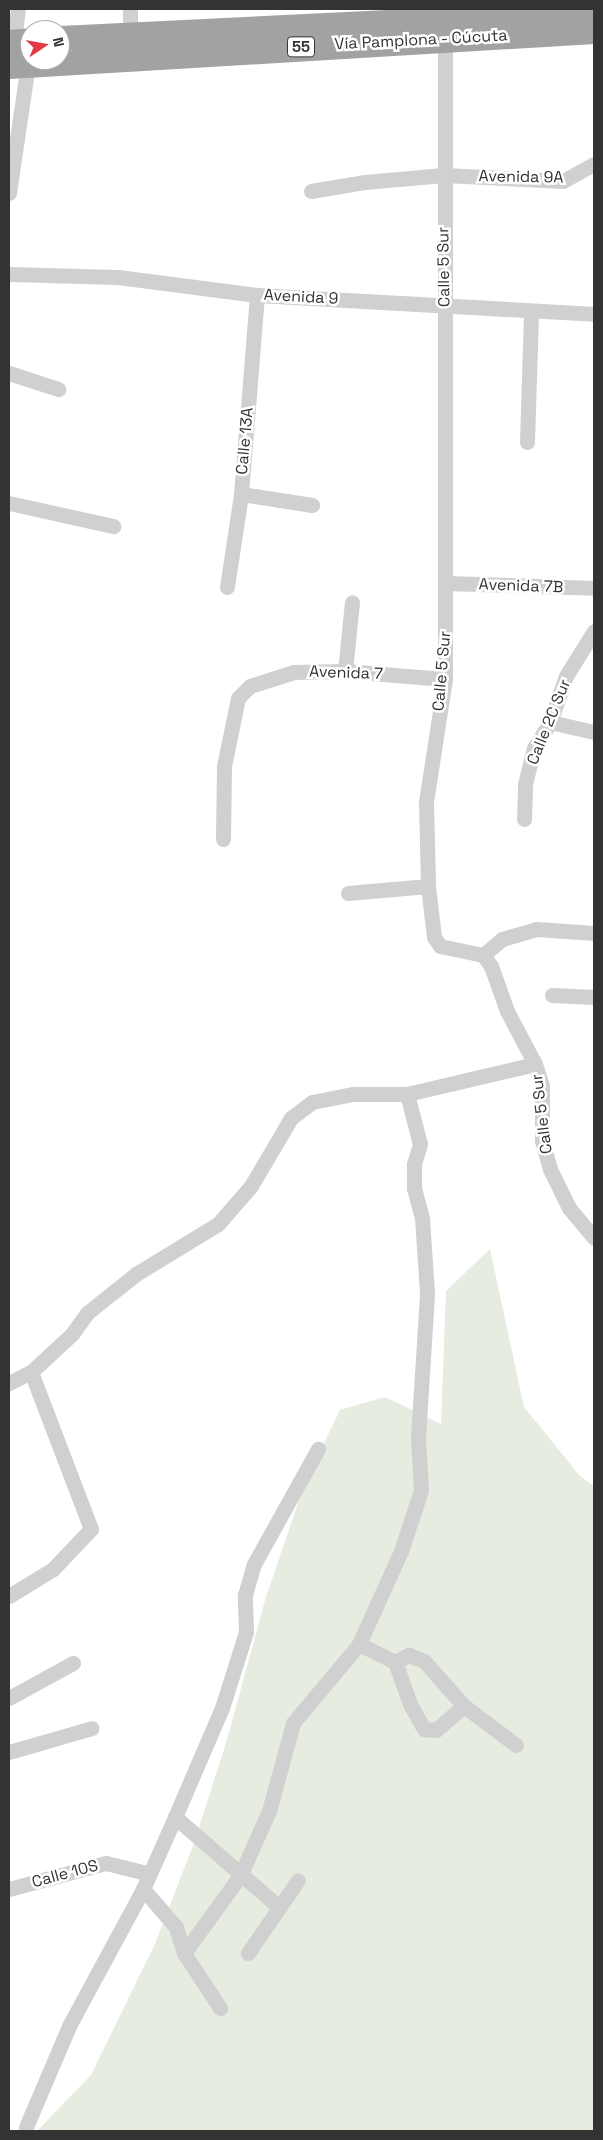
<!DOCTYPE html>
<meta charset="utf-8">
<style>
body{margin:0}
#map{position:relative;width:603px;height:2140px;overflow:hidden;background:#fff;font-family:"Space Grotesk",sans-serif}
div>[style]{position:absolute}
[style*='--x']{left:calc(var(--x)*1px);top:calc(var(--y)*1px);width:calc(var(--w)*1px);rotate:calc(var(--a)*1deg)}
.green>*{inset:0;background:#e6ecdf}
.minor>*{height:15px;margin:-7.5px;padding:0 7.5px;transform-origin:7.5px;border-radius:7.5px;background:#d0d0d0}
.trunk>*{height:25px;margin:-12.5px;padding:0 12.5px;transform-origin:12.5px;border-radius:12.5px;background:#a2a2a2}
span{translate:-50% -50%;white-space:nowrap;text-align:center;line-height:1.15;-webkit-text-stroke:5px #fff;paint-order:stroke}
.shield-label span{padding:1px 4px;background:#fff;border:1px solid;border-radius:4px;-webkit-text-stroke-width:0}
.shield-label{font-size:15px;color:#333;font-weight:700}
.street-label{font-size:16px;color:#333}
.frame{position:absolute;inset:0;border:10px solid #333;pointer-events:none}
.north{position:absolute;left:20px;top:20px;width:50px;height:50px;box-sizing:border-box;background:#fff;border:1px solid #adadad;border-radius:50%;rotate:78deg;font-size:14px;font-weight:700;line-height:20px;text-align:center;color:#333}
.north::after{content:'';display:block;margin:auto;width:18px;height:22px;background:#e63946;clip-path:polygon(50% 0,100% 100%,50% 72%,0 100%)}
</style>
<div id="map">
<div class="green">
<i style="clip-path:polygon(490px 1249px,524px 1407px,580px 1476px,594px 1486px,594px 2131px,37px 2131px,91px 2075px,155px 1944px,194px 1843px,226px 1743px,266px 1597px,305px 1483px,340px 1410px,385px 1397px,441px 1424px,446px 1291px)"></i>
</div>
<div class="minor">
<i style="--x:130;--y:9;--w:24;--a:90"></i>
<i style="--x:445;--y:38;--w:641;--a:90"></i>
<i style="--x:445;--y:679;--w:124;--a:98.8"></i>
<i style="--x:426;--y:802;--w:84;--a:88.6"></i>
<i style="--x:428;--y:886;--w:51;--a:83.3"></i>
<i style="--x:434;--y:937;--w:11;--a:56"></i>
<i style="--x:440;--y:946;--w:44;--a:11.8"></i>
<i style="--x:483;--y:955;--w:14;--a:54"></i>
<i style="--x:491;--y:966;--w:48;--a:70.4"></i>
<i style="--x:507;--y:1011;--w:60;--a:62.2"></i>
<i style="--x:535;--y:1064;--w:23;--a:72"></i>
<i style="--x:542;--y:1086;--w:55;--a:90"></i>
<i style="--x:542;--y:1141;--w:29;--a:74"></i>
<i style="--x:550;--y:1169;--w:43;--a:64"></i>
<i style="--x:569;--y:1208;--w:39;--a:50"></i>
<i style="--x:14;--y:41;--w:32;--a:-83"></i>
<i style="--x:311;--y:191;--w:55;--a:-9.5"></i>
<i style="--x:365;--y:182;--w:79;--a:-5.1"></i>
<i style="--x:444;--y:175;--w:119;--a:2.9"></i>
<i style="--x:563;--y:181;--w:35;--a:-29"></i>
<i style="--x:9;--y:193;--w:129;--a:-81.6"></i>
<i style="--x:9;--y:274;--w:109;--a:1.6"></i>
<i style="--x:118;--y:277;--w:140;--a:7.4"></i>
<i style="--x:257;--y:295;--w:338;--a:3.2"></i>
<i style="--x:9;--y:373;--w:52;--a:18.1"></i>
<i style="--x:527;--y:442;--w:130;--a:-88.2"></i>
<i style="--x:241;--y:494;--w:72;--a:8.8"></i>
<i style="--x:9;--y:503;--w:107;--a:12.5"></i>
<i style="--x:447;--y:583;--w:147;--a:1.9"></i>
<i style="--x:227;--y:587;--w:94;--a:-81.4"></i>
<i style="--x:241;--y:494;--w:200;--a:-85.4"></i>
<i style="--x:345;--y:671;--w:69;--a:-84.2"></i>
<i style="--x:550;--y:722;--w:45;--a:12.8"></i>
<i style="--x:524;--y:819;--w:35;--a:-88"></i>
<i style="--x:525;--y:784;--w:37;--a:-76"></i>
<i style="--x:534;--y:748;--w:31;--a:-58"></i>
<i style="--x:550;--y:722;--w:49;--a:-70.8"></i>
<i style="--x:566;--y:676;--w:53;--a:-58.1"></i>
<i style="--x:223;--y:839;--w:73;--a:-89.2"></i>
<i style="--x:224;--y:766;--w:69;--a:-78.4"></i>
<i style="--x:238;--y:698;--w:17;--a:-45"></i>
<i style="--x:250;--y:686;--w:46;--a:-17.7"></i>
<i style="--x:294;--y:672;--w:51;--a:-1.1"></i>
<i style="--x:345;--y:671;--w:100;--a:4.6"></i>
<i style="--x:348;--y:893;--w:80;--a:-5"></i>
<i style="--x:483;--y:955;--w:25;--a:-40"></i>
<i style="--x:502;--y:939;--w:35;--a:-16"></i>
<i style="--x:536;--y:929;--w:58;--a:3.9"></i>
<i style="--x:552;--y:995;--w:42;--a:2.7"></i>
<i style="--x:9;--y:1383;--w:25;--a:-27"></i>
<i style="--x:31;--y:1372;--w:56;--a:-42.8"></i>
<i style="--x:72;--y:1334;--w:26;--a:-54"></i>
<i style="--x:87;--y:1313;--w:63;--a:-38.5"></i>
<i style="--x:136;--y:1274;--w:96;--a:-31.4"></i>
<i style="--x:218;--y:1224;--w:50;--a:-49"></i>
<i style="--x:251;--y:1186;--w:79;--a:-59.5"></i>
<i style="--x:291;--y:1118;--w:26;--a:-37"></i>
<i style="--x:312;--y:1102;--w:42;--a:-11"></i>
<i style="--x:353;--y:1094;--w:54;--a:0"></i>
<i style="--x:407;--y:1094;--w:131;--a:-13.2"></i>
<i style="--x:9;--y:1596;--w:52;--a:-31.5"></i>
<i style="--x:53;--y:1569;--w:55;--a:-46.5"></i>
<i style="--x:91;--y:1529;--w:168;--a:-110.9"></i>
<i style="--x:359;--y:1644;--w:40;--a:26.6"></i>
<i style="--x:395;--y:1662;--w:16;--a:-27"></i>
<i style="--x:409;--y:1655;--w:16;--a:22"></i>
<i style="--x:424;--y:1661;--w:60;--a:48.4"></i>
<i style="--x:464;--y:1706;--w:65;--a:36.9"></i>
<i style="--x:395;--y:1662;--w:45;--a:70.3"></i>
<i style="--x:410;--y:1704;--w:29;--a:61"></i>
<i style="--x:424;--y:1729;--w:12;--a:5"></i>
<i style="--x:436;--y:1730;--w:37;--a:-41"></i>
<i style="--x:9;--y:1698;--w:73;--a:-28.7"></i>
<i style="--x:9;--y:1752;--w:86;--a:-16.1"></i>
<i style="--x:175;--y:1817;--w:138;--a:40.9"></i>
<i style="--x:9;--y:1889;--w:100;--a:-15"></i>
<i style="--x:106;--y:1863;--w:45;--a:14"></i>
<i style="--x:143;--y:1889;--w:50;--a:49"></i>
<i style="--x:176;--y:1927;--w:27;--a:73"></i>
<i style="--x:184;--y:1953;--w:66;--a:56.8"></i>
<i style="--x:184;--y:1953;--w:95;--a:-54"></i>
<i style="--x:240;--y:1876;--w:71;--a:-66"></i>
<i style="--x:269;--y:1811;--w:91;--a:-74.7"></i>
<i style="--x:293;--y:1723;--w:103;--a:-50.1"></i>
<i style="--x:359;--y:1644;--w:102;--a:-65.7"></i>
<i style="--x:401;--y:1551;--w:64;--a:-71.8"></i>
<i style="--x:421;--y:1490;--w:52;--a:-93.3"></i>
<i style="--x:418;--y:1438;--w:145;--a:-86.4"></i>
<i style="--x:427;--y:1293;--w:75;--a:-93.8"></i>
<i style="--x:422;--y:1218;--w:31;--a:-105"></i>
<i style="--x:414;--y:1188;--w:24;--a:-90"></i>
<i style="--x:414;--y:1164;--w:21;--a:-73"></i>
<i style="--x:420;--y:1144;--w:52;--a:-104.6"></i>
<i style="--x:248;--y:1953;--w:88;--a:-55.6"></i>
<i style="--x:26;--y:2127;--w:110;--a:-66.9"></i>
<i style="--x:69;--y:2026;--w:156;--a:-61.6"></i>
<i style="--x:143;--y:1889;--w:79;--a:-66"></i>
<i style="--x:175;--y:1817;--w:119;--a:-66.7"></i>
<i style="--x:222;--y:1708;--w:80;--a:-72.5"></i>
<i style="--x:246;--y:1632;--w:37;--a:-92"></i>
<i style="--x:245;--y:1595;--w:32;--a:-74"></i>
<i style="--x:254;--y:1564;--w:132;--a:-60.9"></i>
</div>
<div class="trunk">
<i style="--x:60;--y:38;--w:535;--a:-2.79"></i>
<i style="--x:9;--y:42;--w:21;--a:-5"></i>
<i style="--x:9;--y:66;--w:586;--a:-3.42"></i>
</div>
<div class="shield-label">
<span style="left:301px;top:47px">55</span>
</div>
<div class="street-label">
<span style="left:421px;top:40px;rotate:-3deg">Vía Pamplona - Cúcuta</span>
<span style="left:521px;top:177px;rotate:1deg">Avenida 9A</span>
<span style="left:444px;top:267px;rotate:-91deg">Calle 5 Sur</span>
<span style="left:301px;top:297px;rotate:3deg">Avenida 9</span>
<span style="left:245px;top:441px;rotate:-85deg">Calle 13A</span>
<span style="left:521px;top:586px;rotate:2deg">Avenida 7B</span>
<span style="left:442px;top:671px;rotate:-85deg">Calle 5 Sur</span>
<span style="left:346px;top:673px;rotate:2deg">Avenida 7</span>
<span style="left:549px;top:722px;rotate:-68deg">Calle 2C Sur</span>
<span style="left:542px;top:1114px;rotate:-97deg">Calle 5 Sur</span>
<span style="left:65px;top:1874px;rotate:-15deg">Calle 10S</span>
</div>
<div class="frame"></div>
<div class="north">N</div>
</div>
